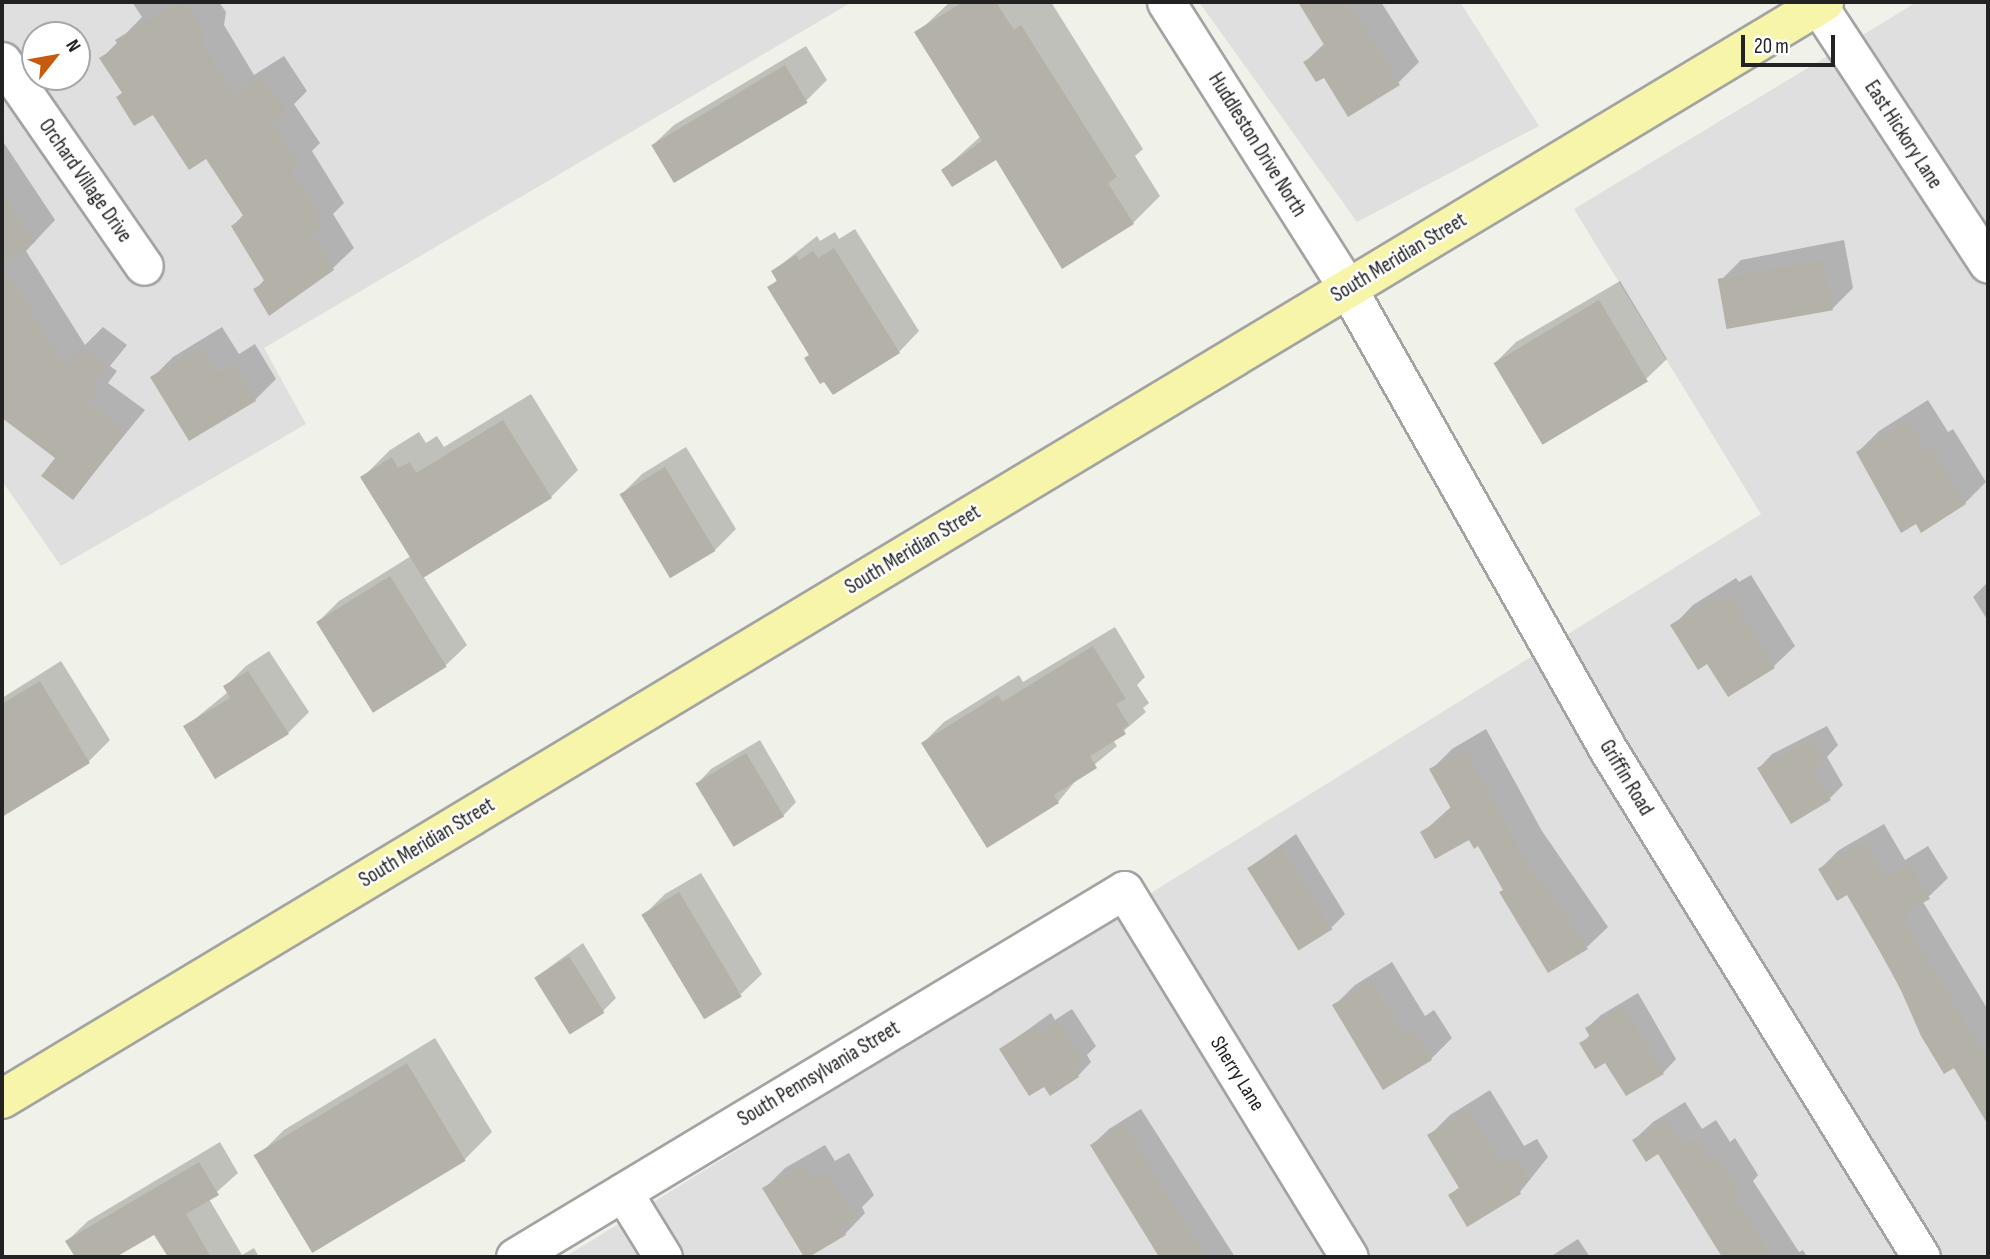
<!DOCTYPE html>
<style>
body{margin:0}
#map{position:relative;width:1990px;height:1259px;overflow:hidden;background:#f0f1e9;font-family:"Sofia Sans Condensed",sans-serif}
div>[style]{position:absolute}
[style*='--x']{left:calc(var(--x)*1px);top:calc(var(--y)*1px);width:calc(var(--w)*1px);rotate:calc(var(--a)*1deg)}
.residential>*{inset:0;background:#e0dfdf}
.shadow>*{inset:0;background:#0003}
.building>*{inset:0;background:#b4b2a8;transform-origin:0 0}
.roads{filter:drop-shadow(2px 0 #a3a3a3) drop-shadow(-2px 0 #a3a3a3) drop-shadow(0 2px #a3a3a3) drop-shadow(0 -2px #a3a3a3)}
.minor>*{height:37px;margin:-18.5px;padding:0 18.5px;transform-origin:18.5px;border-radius:18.5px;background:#fff}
.major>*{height:38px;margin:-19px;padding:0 19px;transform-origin:19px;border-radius:19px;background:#f7f5a9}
span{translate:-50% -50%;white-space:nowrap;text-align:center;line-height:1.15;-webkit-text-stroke:5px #fff;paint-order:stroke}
.street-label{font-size:21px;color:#222}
.frame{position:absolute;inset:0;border:4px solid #222;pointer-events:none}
.north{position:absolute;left:21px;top:21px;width:70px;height:70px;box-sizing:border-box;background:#fff;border:2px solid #a7a7a7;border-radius:50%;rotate:59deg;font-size:19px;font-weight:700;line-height:28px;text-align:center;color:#222}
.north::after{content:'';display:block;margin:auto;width:24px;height:32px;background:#c65a0d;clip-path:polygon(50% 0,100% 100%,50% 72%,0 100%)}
.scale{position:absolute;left:1741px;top:35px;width:94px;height:32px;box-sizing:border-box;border:4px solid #222;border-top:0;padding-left:9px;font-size:21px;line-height:24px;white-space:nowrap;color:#222;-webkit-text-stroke:5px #fff;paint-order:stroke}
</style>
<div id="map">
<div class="residential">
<i style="clip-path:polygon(evenodd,2px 2px,852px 2px,264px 348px,306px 424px,61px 566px,2px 481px,2px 2px,35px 35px,77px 35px,77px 77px,35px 77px,35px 35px)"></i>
<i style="clip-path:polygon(1199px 2px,1460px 2px,1539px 126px,1357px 222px)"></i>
<i style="clip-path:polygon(1917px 2px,1988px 2px,1988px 1257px,565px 1257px,1761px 514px,1574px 209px)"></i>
</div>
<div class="shadow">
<i style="clip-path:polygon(132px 2px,219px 2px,226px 12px,224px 25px,254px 75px,284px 56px,307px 91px,294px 104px,320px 143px,312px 151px,344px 203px,333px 214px,354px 248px,333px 268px,270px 314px,255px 290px,265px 279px,233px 226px,244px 214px,206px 157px,123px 92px,102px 58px,142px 17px)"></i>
<i style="clip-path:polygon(950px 2px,1051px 2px,1143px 149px,1135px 156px,1160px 196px,1133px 223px,996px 158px,943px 170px,981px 136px,917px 33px)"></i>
<i style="clip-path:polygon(1300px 2px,1381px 2px,1419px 62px,1398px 83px,1324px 75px,1305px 62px,1325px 43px)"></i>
<i style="clip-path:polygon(806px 46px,827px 80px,806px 101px,653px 145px,674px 125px)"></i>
<i style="clip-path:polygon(2px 140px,55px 220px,26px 251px,85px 345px,103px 327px,127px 345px,110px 366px,117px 371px,108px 383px,145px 410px,73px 498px,58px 457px,2px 414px)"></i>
<i style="clip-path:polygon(855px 229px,919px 331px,899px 352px,810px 354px,769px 288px,778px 279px,773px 271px,817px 236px,820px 241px,835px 232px,839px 239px)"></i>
<i style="clip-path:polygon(1844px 240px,1853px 288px,1832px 309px,1720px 281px,1741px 260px)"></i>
<i style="clip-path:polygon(1620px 281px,1667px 359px,1646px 379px,1495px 363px,1516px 342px)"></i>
<i style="clip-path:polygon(222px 327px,239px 354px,255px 344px,276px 379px,255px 400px,189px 439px,152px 378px,173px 357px)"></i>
<i style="clip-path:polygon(531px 394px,578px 470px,551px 497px,423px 576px,467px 645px,446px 665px,318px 622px,339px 601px,411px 556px,363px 477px,390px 450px,419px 432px,426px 443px,437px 436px,444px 447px)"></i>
<i style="clip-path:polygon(1928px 400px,1948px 432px,1953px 429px,1986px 482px,1965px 503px,1858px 452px,1879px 431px)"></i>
<i style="clip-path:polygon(686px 447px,736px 529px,715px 550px,671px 576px,622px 494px,642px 474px)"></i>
<i style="clip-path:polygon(1751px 575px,1795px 646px,1774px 666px,1708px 662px,1673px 626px,1693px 605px,1736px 578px,1739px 582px)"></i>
<i style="clip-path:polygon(1988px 582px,1988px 621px,1973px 597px)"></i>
<i style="clip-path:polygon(1115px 627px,1145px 677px,1137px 685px,1149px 703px,1143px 708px,1146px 712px,1113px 740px,1117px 746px,1077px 779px,1058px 802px,923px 743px,944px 722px,1019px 675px,1023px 682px)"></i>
<i style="clip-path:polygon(269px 651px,309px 712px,288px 733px,185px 727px,228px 692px,225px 687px,246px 666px)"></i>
<i style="clip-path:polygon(61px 661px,110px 740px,89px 761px,2px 815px,2px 698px)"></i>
<i style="clip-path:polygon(1827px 726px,1838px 745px,1827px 757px,1843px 785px,1830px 798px,1759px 768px,1772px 754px)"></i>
<i style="clip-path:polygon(1486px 729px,1542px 831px,1608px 927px,1587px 947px,1504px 889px,1478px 844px,1469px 838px,1422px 833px,1452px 806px,1431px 770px,1452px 749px)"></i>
<i style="clip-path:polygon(760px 740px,796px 802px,783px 816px,698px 783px,711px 769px)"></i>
<i style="clip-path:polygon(1884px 824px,1905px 860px,1928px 846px,1948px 878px,1923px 902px,1988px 1010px,1988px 1122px,1954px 1065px,1945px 1071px,1848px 893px,1820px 869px,1839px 850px)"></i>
<i style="clip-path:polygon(1296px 834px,1345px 914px,1331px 928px,1249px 868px)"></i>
<i style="clip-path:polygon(701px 873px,762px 974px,741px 994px,644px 915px,665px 894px)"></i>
<i style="clip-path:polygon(583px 943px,616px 998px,602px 1012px,536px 977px)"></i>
<i style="clip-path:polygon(1392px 962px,1425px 1016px,1434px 1010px,1452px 1038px,1431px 1059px,1334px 1006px,1355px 985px)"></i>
<i style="clip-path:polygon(1638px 993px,1676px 1059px,1663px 1073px,1606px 1061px,1582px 1043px,1591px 1034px,1587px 1028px,1601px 1015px)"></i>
<i style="clip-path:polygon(1072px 1009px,1096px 1046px,1087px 1055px,1091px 1062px,1078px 1076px,1045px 1084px,1001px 1049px,1051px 1013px,1055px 1020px)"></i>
<i style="clip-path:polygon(435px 1038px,492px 1132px,465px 1159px,314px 1251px,257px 1157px,284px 1130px)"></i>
<i style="clip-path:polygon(1490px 1090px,1524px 1146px,1537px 1139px,1548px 1157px,1520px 1192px,1450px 1196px,1460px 1186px,1429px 1136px,1450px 1115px)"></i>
<i style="clip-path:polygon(1685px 1102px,1702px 1129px,1716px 1120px,1730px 1142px,1735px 1138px,1758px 1175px,1753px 1181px,1799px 1252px,1803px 1250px,1807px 1257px,1723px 1257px,1659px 1152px,1634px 1140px,1653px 1122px)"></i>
<i style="clip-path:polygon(1141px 1109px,1235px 1257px,1161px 1257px,1092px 1145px,1109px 1129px)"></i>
<i style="clip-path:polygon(220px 1142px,238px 1173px,209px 1199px,242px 1255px,254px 1248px,259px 1257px,170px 1257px,155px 1232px,113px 1257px,77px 1257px,67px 1241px,88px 1221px)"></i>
<i style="clip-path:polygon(825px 1145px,835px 1161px,849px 1153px,874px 1195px,862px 1207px,865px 1213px,845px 1234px,806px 1257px,764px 1189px,785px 1168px)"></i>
<i style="clip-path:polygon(1578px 1239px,1590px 1257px,1550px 1257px)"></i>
</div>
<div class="building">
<i style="clip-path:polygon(178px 2px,186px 2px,206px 34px,202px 37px,204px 46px,233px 95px,262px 75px,288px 113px,273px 123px,300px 165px,291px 171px,325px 225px,312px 233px,334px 270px,269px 316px,253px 289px,265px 282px,231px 226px,244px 217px,206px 159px,189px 170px,153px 115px,134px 126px,116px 97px,122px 93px,99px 58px,119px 46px,115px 40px)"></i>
<i style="clip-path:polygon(963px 2px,996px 2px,1014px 30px,1021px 25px,1117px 177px,1108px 183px,1134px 224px,1062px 269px,996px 160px,952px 187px,941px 170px,982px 141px,914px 32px)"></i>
<i style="clip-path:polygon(1298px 2px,1348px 2px,1400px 85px,1348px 117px,1324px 78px,1316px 82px,1303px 62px,1326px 48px)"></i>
<i style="left:785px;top:65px;width:44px;height:156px;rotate:59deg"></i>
<i style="clip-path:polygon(2px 193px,35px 242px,2px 265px,66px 367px,81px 347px,108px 366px,91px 387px,98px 392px,89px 404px,126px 432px,73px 500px,41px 476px,55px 458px,2px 418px)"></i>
<i style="clip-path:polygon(834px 248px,900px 353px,833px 395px,824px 382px,820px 384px,804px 358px,809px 355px,767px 287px,777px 281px,771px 271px,796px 255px,799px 260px,813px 251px,818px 258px)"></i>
<i style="left:1824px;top:260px;width:51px;height:108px;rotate:80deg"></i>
<i style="left:1599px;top:300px;width:95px;height:123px;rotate:59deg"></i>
<i style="clip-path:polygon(201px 347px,217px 374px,234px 363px,256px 401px,189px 441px,150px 377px)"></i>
<i style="clip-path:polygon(503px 420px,552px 498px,423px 578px,360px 477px,392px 457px,398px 468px,410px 462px,416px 473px)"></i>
<i style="clip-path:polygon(1907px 420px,1927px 452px,1932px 449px,1966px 504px,1921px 533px,1916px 524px,1901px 533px,1856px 452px)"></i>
<i style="left:665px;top:467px;width:98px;height:53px;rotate:59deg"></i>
<i style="left:390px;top:576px;width:107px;height:87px;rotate:58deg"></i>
<i style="clip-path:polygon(1730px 594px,1775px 668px,1728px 697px,1707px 664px,1698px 670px,1670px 625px,1715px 597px,1718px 602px)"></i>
<i style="clip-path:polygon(1093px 646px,1126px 699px,1116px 704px,1129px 725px,1123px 729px,1126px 734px,1090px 756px,1097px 768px,1054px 795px,1059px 803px,987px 848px,921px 743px,998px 695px,1002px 702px)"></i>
<i style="clip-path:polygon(248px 671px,289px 734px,215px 779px,183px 726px,230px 698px,223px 686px)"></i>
<i style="clip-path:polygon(40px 681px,90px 763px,2px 817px,2px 704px)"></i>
<i style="clip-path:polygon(1813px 739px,1826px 760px,1812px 769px,1831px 800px,1791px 824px,1757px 768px)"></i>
<i style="clip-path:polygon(1465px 749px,1521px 852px,1588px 949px,1548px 973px,1499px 892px,1503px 890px,1478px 846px,1474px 849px,1469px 840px,1435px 859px,1420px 832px,1453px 812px,1429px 769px)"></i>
<i style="left:746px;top:753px;width:74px;height:59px;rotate:59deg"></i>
<i style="clip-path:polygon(1864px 842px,1886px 878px,1909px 864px,1930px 899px,1906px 912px,1909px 918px,1904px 921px,1988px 1060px,1988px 1125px,1954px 1068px,1944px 1074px,1921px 1036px,1896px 979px,1847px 895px,1837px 901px,1818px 869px)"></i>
<i style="left:1281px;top:847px;width:97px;height:40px;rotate:58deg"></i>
<i style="left:679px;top:892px;width:122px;height:44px;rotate:59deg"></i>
<i style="left:569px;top:956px;width:67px;height:41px;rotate:58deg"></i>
<i style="clip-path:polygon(1371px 982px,1404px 1035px,1413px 1029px,1432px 1060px,1383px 1090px,1332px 1005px)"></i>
<i style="clip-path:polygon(1623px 1006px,1664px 1074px,1626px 1096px,1605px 1063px,1595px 1069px,1579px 1043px,1590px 1037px,1585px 1028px)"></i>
<i style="clip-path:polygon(1058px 1021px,1083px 1061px,1073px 1068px,1079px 1077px,1050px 1096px,1044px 1087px,1029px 1096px,999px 1049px,1036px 1025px,1041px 1032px)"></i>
<i style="left:407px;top:1063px;width:114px;height:179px;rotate:59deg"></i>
<i style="clip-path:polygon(1469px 1110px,1503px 1166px,1516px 1158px,1529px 1179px,1517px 1186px,1521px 1194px,1467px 1227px,1448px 1195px,1459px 1188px,1427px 1135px)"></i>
<i style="clip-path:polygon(1666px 1119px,1683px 1146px,1697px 1137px,1710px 1159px,1716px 1156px,1741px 1195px,1735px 1199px,1772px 1257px,1722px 1257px,1658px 1154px,1646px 1162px,1632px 1140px)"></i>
<i style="clip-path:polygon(1124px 1124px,1206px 1257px,1159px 1257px,1090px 1145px)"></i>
<i style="clip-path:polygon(199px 1162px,219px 1195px,186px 1214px,211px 1257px,168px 1257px,154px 1235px,116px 1257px,75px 1257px,65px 1241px)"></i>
<i style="clip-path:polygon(804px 1164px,814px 1181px,828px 1172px,855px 1217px,840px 1226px,846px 1235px,809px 1257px,804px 1257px,762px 1188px)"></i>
</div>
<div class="roads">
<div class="minor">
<i style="--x:1166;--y:2;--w:340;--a:57.6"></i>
<i style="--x:1348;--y:289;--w:531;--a:60.54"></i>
<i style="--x:1609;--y:751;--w:594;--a:58.34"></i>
<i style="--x:1816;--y:2;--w:313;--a:56.7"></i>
<i style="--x:2;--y:61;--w:249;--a:55.3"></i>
<i style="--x:623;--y:1192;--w:76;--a:58.4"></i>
<i style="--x:515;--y:1257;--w:711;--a:-31.07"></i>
<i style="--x:1124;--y:890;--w:430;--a:58.5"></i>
</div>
<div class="major">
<i style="--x:2;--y:1099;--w:2127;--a:-31.05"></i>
</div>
</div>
<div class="street-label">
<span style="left:1903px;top:135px;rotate:57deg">East Hickory Lane</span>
<span style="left:1257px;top:145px;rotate:58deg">Huddleston Drive North</span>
<span style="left:85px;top:181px;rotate:55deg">Orchard Village Drive</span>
<span style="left:1399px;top:258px;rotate:-31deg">South Meridian Street</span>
<span style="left:913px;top:550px;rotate:-31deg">South Meridian Street</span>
<span style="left:1626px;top:778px;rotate:59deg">Griffin Road</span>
<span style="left:427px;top:843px;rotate:-31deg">South Meridian Street</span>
<span style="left:819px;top:1074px;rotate:-31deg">South Pennsylvania Street</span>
<span style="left:1237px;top:1074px;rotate:58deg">Sherry Lane</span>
</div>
<div class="frame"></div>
<div class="north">N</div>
<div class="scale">20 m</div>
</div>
